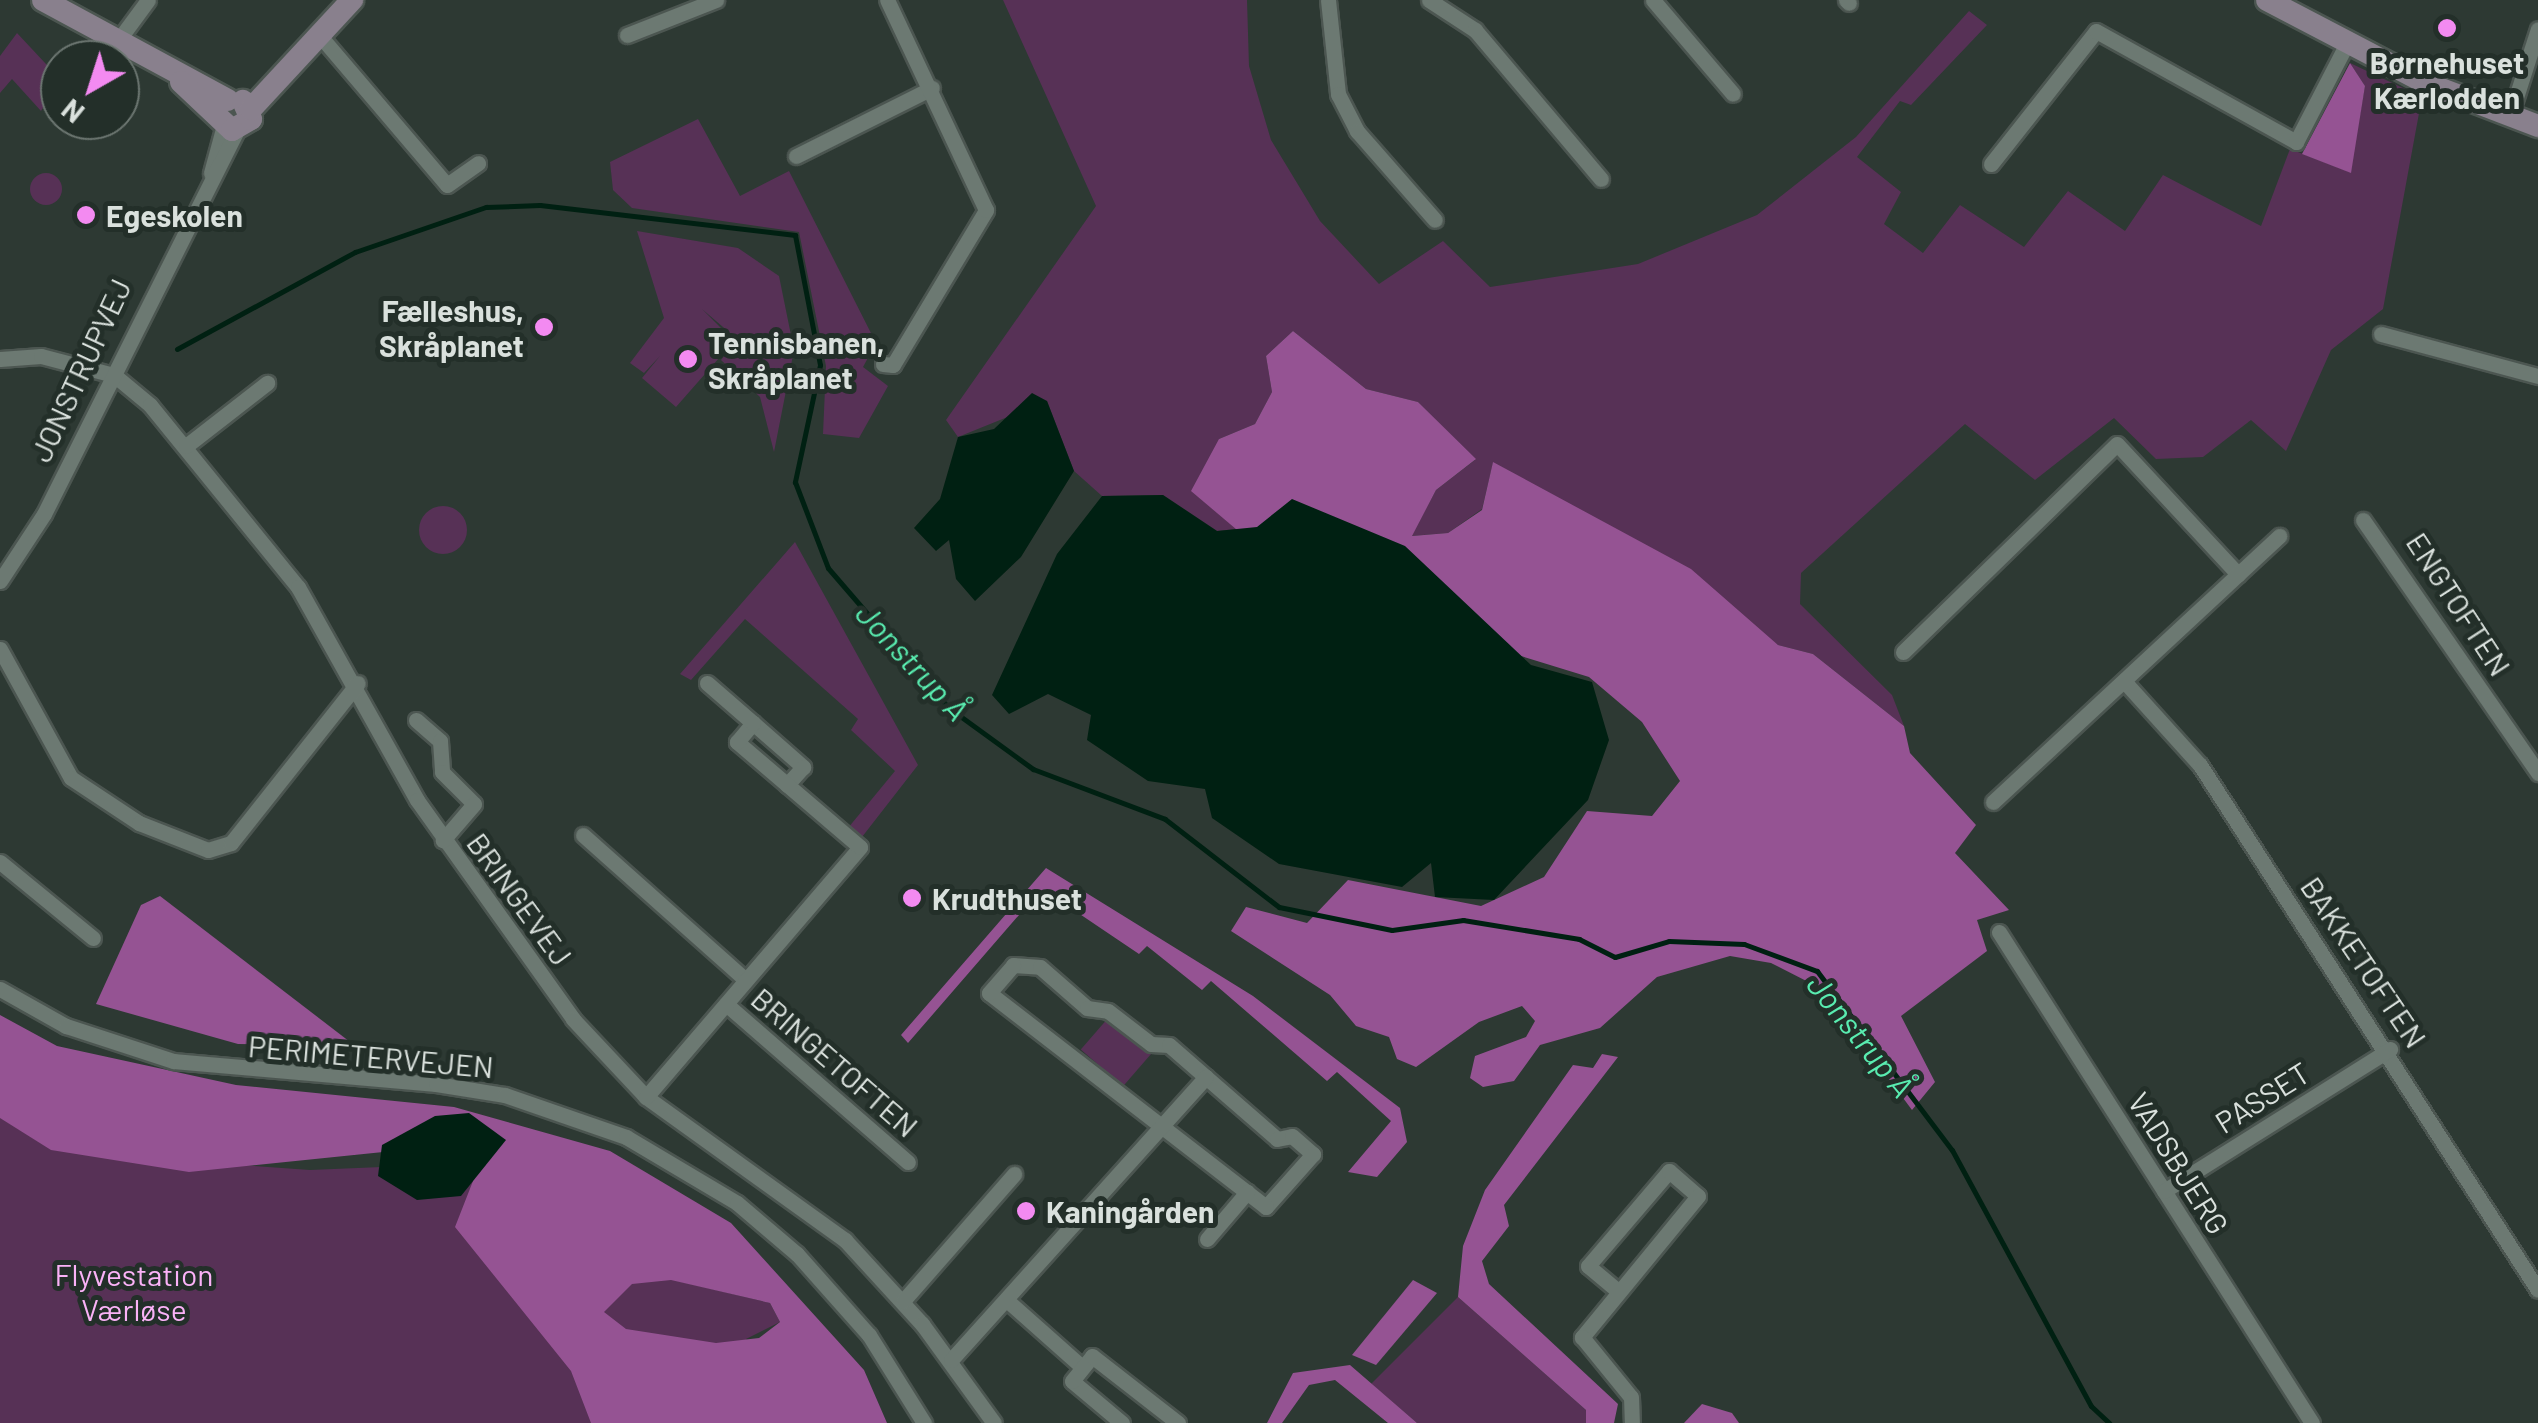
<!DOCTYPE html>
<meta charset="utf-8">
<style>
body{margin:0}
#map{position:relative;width:2538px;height:1423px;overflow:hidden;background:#2d3933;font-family:Barlow,sans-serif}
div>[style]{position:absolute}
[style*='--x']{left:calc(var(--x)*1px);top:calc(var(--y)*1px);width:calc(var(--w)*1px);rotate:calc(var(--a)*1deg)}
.green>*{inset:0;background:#573156;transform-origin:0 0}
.round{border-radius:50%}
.forest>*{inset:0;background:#955393}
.water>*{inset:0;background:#002012}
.stream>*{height:5px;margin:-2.5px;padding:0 2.5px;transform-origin:2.5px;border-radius:2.5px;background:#002012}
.roads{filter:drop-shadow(2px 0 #4c5651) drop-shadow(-2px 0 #4c5651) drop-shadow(0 2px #4c5651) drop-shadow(0 -2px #4c5651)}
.street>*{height:15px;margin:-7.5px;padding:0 7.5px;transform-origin:7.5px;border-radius:7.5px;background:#6c7972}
.secondary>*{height:22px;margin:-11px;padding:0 11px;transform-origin:11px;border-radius:11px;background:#89808d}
.dots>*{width:28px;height:28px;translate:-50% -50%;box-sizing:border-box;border:5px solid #232f29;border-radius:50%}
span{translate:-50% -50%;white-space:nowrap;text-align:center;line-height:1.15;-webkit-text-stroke:10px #232f29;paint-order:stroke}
.poi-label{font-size:30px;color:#dae1dd;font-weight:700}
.left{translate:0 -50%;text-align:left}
.right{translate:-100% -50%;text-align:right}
.street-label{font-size:30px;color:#dae1dd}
.park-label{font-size:30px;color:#fab2f7}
.water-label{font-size:32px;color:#59ecb0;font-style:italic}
.north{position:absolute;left:40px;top:40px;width:100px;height:100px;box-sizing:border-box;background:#232f29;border:2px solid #6c7671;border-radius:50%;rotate:219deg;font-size:28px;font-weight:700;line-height:40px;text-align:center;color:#dae1dd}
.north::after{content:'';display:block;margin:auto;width:35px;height:45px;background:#f38af1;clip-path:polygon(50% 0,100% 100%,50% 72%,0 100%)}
</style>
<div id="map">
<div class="green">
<i style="clip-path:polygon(1003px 0,1247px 0,1249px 66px,1271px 140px,1320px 221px,1379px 284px,1443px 241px,1490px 287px,1638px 264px,1757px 215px,1856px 137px,1969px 11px,1987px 25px,1911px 105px,1900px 101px,1857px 157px,1901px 192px,1884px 224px,1923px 253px,1960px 205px,2024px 247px,2068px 191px,2125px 231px,2163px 175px,2261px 226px,2290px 149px,2350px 172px,2365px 86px,2350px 63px,2422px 97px,2383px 309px,2331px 350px,2286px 451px,2251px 420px,2203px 457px,2156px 459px,2114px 418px,2035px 480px,1965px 424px,1801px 573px,1800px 604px,1892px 695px,1904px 726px,1813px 654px,1778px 645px,1493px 463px,1482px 509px,1448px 533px,1411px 536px,1436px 490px,1475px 460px,1418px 402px,1366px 389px,1293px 331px,1266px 356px,1272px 392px,1255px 424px,1219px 439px,1237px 529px,1217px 531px,1163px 495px,1102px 496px,1074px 471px,1047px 401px,958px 437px,946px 420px,1096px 206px)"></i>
<i style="clip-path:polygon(17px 33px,60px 79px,41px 111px,12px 79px,0 93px,0 56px)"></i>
<i style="clip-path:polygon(698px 119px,740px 196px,789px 171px,876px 343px,863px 367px,888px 386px,859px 438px,823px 434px,826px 366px,799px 232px,632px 208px,613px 190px,610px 162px)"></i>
<i class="round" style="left:30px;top:173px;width:32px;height:32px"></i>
<i style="clip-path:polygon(637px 231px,738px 248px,779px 276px,794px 350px,774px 452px,760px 397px,721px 360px,737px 339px,702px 309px,734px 341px,676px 407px,642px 378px,660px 356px,644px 373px,630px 363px,664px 318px)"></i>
<i class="round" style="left:419px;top:506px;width:48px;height:48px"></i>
<i style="clip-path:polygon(795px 542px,918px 765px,862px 837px,848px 828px,895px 771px,851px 730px,858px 719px,745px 619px,691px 680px,680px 674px)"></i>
<i style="left:1109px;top:1017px;width:56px;height:43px;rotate:41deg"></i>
<i style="clip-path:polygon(0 1082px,78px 1153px,310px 1170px,501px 1162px,674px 1280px,770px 1303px,780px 1322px,746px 1339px,817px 1423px,0 1423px)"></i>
<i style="clip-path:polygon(1458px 1297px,1586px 1410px,1586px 1423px,1417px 1423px,1371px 1384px)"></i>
</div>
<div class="forest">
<i style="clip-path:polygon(2350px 63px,2365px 86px,2351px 173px,2302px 154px)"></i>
<i style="clip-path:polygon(1293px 331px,1366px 389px,1418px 402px,1476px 459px,1436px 490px,1412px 536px,1448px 533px,1482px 510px,1493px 462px,1691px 569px,1778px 645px,1813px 654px,1904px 726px,1910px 753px,1976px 825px,1955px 853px,2009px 910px,1977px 920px,1987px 951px,1901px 1016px,1935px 1082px,1912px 1110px,1822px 989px,1771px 963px,1730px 956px,1657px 977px,1600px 1028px,1540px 1045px,1514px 1081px,1483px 1087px,1470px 1078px,1475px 1056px,1526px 1037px,1535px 1021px,1522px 1006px,1479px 1022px,1416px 1067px,1397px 1059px,1389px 1037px,1356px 1026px,1330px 995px,1231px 931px,1246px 907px,1307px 923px,1348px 880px,1481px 906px,1544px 877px,1587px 811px,1652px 816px,1680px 781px,1642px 722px,1589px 677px,1498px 649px,1243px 535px,1191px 491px,1219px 439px,1255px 424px,1272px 392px,1266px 356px)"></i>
<i style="clip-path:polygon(1046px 868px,1253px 996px,1400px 1108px,1407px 1142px,1377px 1177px,1348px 1172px,1391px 1121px,1337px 1072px,1327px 1081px,1211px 981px,1202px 990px,1147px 946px,1139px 954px,1050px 894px,1038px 893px,908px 1043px,901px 1035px)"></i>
<i style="clip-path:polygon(160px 896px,354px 1045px,238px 1044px,96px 1004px,141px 905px)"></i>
<i style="clip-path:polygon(evenodd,0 1015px,57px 1046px,236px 1085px,454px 1107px,610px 1151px,731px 1223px,864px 1370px,887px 1423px,591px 1423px,571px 1371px,455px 1227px,473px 1181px,432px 1147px,189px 1172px,51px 1150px,0 1118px,0 1015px,671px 1280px,770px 1303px,780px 1322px,759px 1338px,716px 1343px,626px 1329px,604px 1312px,632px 1284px,671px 1280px)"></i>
<i style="clip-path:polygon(1602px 1054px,1618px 1057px,1504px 1205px,1509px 1226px,1482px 1261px,1489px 1284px,1618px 1404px,1614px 1423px,1586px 1423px,1586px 1410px,1458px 1297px,1463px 1246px,1485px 1190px,1573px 1065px,1593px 1068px)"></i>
<i style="clip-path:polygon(1413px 1280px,1437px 1293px,1376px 1365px,1352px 1355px)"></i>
<i style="clip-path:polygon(1350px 1365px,1417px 1423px,1388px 1423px,1335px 1380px,1309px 1385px,1282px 1423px,1267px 1423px,1293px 1373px)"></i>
<i style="clip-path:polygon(1702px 1404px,1732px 1413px,1739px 1423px,1684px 1423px)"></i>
</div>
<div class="water">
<i style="clip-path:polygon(1032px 393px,1047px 401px,1074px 471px,1021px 557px,975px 601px,956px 579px,949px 540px,936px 551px,914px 528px,940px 499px,958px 437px,994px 429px)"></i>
<i style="clip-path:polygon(1163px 495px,1217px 531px,1257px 527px,1292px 499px,1405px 546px,1531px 665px,1592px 682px,1609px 740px,1588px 800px,1494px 900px,1435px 897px,1431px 863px,1402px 887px,1279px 864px,1212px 818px,1205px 789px,1148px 781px,1087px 740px,1091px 715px,1048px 694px,1009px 714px,992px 695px,1057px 554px,1102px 496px)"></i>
<i style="clip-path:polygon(469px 1113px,506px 1140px,461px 1196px,417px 1200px,378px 1176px,382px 1145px,435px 1116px)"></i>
</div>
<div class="stream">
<i style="--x:177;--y:349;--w:203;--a:-28.6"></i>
<i style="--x:355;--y:252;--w:139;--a:-19"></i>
<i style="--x:486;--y:207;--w:54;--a:-2.1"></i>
<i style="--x:540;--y:205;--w:257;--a:6.7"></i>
<i style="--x:795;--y:235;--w:132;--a:79.1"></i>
<i style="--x:820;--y:365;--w:120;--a:102.1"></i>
<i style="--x:795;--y:482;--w:92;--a:69"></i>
<i style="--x:828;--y:568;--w:185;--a:49.2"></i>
<i style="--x:949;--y:708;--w:104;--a:36"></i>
<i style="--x:1033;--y:769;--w:141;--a:20.7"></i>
<i style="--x:1165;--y:819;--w:144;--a:37.7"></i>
<i style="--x:1279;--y:907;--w:115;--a:11.5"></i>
<i style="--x:1392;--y:930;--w:72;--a:-8"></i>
<i style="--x:1463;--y:920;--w:118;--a:9.3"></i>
<i style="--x:1579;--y:939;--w:40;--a:26.6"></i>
<i style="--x:1615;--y:957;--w:56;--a:-16.5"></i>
<i style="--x:1669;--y:941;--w:75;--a:2.3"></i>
<i style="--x:1744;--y:944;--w:78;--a:20.3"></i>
<i style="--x:1817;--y:971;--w:224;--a:53"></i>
<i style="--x:1952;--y:1150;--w:291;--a:61.5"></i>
<i style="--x:2091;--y:1406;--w:25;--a:43"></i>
</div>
<div class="roads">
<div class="street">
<i style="--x:1328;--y:0;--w:95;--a:83.9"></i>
<i style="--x:1338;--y:94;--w:42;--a:62.8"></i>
<i style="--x:1357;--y:131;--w:118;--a:48.8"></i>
<i style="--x:1429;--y:0;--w:55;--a:33.1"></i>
<i style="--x:1475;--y:30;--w:195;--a:49.8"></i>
<i style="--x:1653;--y:0;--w:123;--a:49.6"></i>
<i style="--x:1846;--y:0;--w:4;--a:45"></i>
<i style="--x:627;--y:35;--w:96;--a:-21.5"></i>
<i style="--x:321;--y:37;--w:194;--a:49.6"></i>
<i style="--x:447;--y:185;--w:38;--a:-35"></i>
<i style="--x:120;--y:38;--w:47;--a:-53.6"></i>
<i style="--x:2510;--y:116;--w:91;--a:-72.2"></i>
<i style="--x:796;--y:156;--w:152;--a:-26.6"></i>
<i style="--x:1991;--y:164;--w:169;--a:-51.7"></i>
<i style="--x:2096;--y:31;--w:229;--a:29"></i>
<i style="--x:2296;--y:142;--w:111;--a:-62.7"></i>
<i style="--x:211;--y:173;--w:50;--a:-74.8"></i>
<i style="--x:2381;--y:334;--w:163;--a:15"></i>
<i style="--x:0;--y:359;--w:41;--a:-4.2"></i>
<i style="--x:41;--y:356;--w:75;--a:14.6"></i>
<i style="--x:114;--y:375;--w:47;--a:39.8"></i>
<i style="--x:150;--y:405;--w:235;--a:50.9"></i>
<i style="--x:298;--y:587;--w:244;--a:60.8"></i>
<i style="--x:417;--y:800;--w:269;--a:54.5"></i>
<i style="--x:573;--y:1019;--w:107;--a:46.9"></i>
<i style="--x:646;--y:1097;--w:245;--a:35.7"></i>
<i style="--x:845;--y:1240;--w:114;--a:47.5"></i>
<i style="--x:922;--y:1324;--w:122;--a:54"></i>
<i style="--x:883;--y:364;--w:10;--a:6"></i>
<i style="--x:893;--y:365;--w:181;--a:-59"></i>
<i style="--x:986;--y:210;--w:232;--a:-115.2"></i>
<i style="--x:186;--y:446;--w:103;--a:-37.9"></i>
<i style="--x:2363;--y:520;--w:308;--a:55.3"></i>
<i style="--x:0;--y:581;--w:80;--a:-56.7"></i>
<i style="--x:44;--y:514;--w:430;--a:-63.3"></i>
<i style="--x:0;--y:649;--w:147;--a:61.2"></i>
<i style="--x:71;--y:778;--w:82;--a:33.5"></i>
<i style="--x:139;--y:823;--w:74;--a:21.4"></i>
<i style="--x:208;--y:850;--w:24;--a:-17"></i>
<i style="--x:231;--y:843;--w:204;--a:-51.6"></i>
<i style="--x:1903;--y:652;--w:298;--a:-44.2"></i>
<i style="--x:2117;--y:444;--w:178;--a:47.1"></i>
<i style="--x:2124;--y:681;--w:113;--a:47.9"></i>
<i style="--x:2200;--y:765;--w:624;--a:57.23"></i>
<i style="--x:416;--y:720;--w:32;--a:41"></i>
<i style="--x:440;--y:741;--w:31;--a:86"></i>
<i style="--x:442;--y:772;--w:45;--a:45"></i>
<i style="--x:474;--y:804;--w:48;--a:130.7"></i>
<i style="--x:753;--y:723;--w:67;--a:41.3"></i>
<i style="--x:803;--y:767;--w:24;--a:132"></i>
<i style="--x:1993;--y:802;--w:391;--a:-42.9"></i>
<i style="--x:583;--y:835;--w:218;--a:41.7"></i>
<i style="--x:0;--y:862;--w:120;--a:39.3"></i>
<i style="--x:1999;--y:932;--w:582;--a:57.48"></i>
<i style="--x:1013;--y:965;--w:27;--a:4"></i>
<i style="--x:1040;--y:967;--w:62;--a:41.1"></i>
<i style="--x:1087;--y:1008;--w:21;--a:8"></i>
<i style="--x:1108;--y:1011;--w:54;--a:37.5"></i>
<i style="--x:1151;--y:1044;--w:18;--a:3"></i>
<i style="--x:1169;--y:1045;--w:143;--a:41"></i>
<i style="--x:1277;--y:1139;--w:15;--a:-11"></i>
<i style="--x:1292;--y:1136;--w:28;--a:41"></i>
<i style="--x:1313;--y:1154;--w:71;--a:131.6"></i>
<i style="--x:1266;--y:1207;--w:350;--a:-142.3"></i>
<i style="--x:989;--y:993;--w:37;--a:-49"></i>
<i style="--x:0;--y:989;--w:76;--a:29.3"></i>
<i style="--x:66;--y:1026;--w:113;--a:18.1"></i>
<i style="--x:173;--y:1061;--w:264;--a:5"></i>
<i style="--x:436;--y:1084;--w:70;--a:9.1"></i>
<i style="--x:505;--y:1095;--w:128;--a:19.1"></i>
<i style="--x:626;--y:1137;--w:129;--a:30.7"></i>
<i style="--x:737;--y:1203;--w:79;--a:40.4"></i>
<i style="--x:797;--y:1254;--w:108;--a:48.4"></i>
<i style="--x:869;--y:1335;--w:104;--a:58"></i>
<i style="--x:726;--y:1004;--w:241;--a:41"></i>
<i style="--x:646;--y:1097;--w:329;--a:-49.4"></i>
<i style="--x:860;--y:847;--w:162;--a:-139.5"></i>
<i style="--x:737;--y:742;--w:25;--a:-50"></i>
<i style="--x:753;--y:723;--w:61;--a:-139"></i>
<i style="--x:2164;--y:1191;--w:267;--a:-32.1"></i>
<i style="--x:1207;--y:1239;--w:62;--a:-49.6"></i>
<i style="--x:1618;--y:1291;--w:39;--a:-140"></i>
<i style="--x:1588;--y:1266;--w:125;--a:-49.5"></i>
<i style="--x:1669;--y:1171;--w:38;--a:41"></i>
<i style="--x:1698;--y:1196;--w:183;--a:129.4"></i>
<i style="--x:1582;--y:1337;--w:77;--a:50.8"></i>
<i style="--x:1631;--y:1397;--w:26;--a:88"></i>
<i style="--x:903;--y:1301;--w:169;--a:-48.8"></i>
<i style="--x:1010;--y:1303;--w:96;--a:41.6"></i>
<i style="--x:951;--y:1360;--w:381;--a:-48"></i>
<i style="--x:1122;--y:1423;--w:65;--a:-140"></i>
<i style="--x:1072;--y:1381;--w:32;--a:-51"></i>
<i style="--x:1092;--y:1356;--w:109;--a:37.9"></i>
</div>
<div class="secondary">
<i style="--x:43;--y:0;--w:210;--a:28.4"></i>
<i style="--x:2267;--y:0;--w:182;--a:27.6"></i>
<i style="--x:2428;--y:84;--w:118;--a:20.9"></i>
<i style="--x:181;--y:82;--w:70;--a:43.3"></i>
<i style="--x:232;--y:130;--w:22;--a:-30"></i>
<i style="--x:251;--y:119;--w:20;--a:-114"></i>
<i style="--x:251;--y:109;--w:149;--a:-47.2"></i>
</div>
</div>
<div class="dots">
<i style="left:2447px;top:28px;background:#f38af1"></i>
<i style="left:86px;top:215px;background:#f38af1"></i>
<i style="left:544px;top:327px;background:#f38af1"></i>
<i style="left:688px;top:359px;background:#f38af1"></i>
<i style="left:912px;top:898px;background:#f38af1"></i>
<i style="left:1026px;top:1211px;background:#f38af1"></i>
</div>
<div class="poi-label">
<span style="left:2447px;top:79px">Børnehuset<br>Kærlodden</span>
<span class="left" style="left:106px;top:215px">Egeskolen</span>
<span class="right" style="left:524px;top:327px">Fælleshus,<br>Skråplanet</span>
<span class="left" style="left:708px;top:359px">Tennisbanen,<br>Skråplanet</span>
<span class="left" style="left:932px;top:898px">Krudthuset</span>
<span class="left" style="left:1046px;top:1211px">Kaningården</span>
</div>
<div class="street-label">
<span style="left:80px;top:370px;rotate:-65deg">JONSTRUPVEJ</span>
<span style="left:2459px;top:604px;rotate:57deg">ENGTOFTEN</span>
<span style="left:520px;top:899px;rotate:54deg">BRINGEVEJ</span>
<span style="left:2364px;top:962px;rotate:56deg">BAKKETOFTEN</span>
<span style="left:371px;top:1056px;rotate:5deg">PERIMETERVEJEN</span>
<span style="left:835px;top:1062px;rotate:41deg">BRINGETOFTEN</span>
<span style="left:2262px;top:1097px;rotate:-32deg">PASSET</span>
<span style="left:2179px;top:1163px;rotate:58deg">VADSBJERG</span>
</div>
<div class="park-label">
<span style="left:134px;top:1291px">Flyvestation<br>Værløse</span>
</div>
<div class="water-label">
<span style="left:913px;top:661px;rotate:47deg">Jonstrup Å</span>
<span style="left:1861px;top:1035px;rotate:51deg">Jonstrup Å</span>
</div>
<div class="north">N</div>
</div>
